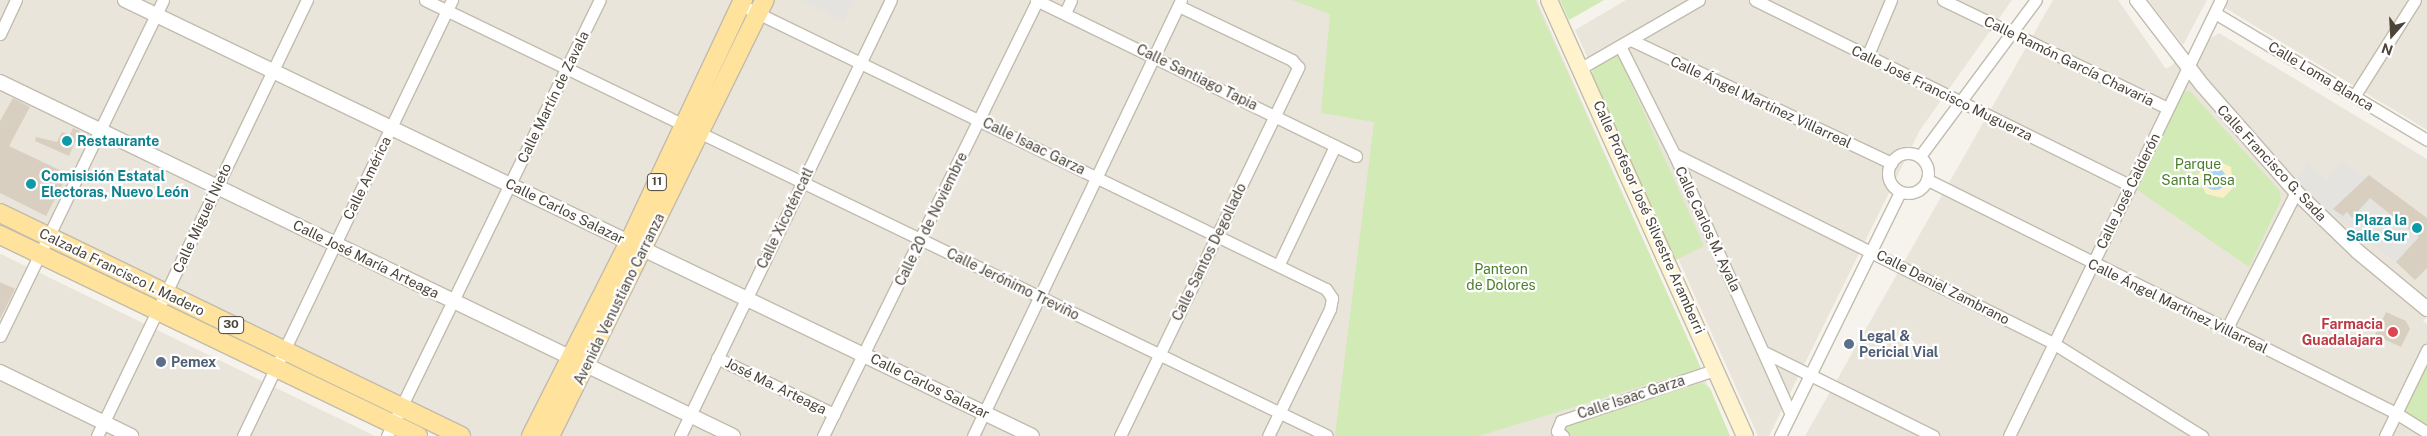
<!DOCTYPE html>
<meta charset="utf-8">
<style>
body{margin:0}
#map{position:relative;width:2427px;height:436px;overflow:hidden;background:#f6f3ec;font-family:"Public Sans",sans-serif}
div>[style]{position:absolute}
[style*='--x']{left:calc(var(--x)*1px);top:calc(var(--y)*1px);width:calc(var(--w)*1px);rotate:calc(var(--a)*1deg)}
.residential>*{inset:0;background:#eae5da}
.green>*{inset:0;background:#d2eab5}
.sand>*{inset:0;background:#f9efc9}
.parking>*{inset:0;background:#e5e3e0}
.water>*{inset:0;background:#a9d4f2}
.round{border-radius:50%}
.building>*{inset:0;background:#d8cfc1}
.roads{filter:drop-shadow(1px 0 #c2bbae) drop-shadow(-1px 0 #c2bbae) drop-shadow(0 1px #c2bbae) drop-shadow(0 -1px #c2bbae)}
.minor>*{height:11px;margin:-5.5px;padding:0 5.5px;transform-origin:5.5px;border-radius:5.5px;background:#fff}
.minor>.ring{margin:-5.5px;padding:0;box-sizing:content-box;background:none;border:11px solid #fff;border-radius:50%}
.tertiary>*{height:14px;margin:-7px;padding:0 7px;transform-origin:7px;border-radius:7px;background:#fff}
.secondary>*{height:16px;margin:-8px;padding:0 8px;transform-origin:8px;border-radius:8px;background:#fff3cd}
.primary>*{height:18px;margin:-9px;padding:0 9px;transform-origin:9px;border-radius:9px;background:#ffe39c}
.dots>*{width:14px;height:14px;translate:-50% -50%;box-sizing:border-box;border:2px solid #fff;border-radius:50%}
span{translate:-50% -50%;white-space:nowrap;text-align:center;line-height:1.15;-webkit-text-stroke:4.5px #fff;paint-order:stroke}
.shield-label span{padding:1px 4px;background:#fff;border:1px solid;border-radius:4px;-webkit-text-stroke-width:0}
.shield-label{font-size:12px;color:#4b4439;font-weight:700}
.street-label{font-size:14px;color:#4b4439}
.culture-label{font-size:14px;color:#0d838f;font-weight:700}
.left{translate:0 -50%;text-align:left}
.right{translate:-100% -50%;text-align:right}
.park-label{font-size:14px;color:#4a7f2a}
.health-label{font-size:14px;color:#be3a42;font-weight:700}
.service-label{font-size:14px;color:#4e5e75;font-weight:700}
.north{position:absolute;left:2367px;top:10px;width:50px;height:50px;-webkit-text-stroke:4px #fff;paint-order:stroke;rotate:199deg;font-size:14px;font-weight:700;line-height:20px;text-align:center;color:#4b4439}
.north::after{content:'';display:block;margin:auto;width:18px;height:22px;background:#4b4439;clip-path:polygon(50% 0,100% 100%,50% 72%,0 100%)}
</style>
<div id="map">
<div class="residential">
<i style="clip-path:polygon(0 0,1537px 0,1730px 436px,462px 436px,0 212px)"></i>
<i style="clip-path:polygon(1626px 0,2012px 0,1920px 130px,1769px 436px,1758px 436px,1575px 30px)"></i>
<i style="clip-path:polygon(2053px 0,2118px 0,2166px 69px,2219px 33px,2427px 159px,2427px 317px,2423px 321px,2427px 324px,2427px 436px,1805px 436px)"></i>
<i style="clip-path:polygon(2148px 0,2207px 0,2183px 45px)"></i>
<i style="clip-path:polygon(2212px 0,2427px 0,2427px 130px)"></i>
<i style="clip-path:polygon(0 254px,3px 255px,375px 436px,0 436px)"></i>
</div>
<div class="green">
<i style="clip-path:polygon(1292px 0,1535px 0,1701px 368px,1479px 436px,1335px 436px,1374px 122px,1321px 113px,1330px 14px)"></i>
<i style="clip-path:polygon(1560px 0,1604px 0,1569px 20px)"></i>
<i style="clip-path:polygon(1618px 55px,1704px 246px,1674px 261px,1590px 76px,1594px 68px)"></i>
<i style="clip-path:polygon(2190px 91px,2280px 191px,2281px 200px,2249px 267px,2136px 189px,2182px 92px)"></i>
<i style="clip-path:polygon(2427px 367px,2427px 429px,2401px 412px)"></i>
<i style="clip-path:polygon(1702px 383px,1710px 388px,1730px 436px,1563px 436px,1560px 424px)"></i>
</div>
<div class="sand">
<i style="clip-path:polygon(2214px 159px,2231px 167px,2233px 188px,2223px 198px,2206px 194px,2197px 175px)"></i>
</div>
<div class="parking">
<i style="clip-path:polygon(800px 0,854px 0,844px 21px)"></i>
<i style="clip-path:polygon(2342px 161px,2367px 178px,2334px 209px,2343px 216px,2347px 212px,2352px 218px,2370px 198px,2419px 237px,2396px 262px,2331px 213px,2297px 179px,2307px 162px,2326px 180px)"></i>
</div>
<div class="water">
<i class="round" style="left:2204px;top:168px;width:22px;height:22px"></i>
</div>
<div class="building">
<i style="clip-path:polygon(13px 98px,30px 107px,9px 146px,68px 174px,46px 216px,0 193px,0 121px)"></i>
<i style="clip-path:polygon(73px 128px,80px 131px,69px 156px,35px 141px,36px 137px,57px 142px,62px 132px,70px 135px)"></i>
<i style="clip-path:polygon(2369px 175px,2427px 218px,2427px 268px,2415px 280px,2396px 262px,2419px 237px,2370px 198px,2352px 218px,2347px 212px,2343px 216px,2333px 209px)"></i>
<i style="clip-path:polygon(0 282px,15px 289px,0 319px)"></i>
<i style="clip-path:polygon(2386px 312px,2406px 321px,2410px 329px,2401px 347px,2375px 335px)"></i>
</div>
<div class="roads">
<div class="minor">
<i style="--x:425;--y:0;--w:1001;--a:25.77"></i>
<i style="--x:1036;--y:0;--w:356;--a:26"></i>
<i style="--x:1755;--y:0;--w:418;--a:26.3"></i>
<i style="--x:1943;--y:0;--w:249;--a:25.7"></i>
<i style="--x:741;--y:5;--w:650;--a:25.9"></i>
<i style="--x:1326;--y:289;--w:11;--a:56"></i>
<i style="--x:1332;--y:298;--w:11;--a:100"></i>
<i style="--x:1330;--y:309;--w:141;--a:116"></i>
<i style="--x:1065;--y:13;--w:14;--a:-65"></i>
<i style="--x:2215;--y:13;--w:247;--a:30.9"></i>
<i style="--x:0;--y:34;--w:38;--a:-65"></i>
<i style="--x:1631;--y:40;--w:288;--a:25.3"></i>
<i style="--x:1620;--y:46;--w:121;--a:63.4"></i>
<i style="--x:1674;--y:154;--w:285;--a:65.8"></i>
<i style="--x:1867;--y:57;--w:62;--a:-67.2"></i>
<i style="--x:1581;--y:68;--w:136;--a:-30"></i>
<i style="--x:2355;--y:95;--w:112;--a:-57.7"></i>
<i class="ring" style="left:1888px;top:153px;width:29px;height:29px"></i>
<i style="--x:1674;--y:154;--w:424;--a:26.5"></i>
<i style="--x:2053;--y:343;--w:176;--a:32"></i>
<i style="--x:1920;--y:156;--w:194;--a:-53.4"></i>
<i style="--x:1928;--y:180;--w:523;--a:26.47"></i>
<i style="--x:2396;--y:413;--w:36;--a:32"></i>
<i style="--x:1279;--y:264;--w:131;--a:-64.6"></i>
<i style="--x:2226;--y:330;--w:155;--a:-63.1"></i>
<i style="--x:0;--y:336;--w:373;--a:-64.1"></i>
<i style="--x:1764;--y:352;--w:189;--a:26.4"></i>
<i style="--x:717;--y:358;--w:130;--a:25.6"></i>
<i style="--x:97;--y:436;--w:484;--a:-64.3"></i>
<i style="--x:243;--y:436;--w:484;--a:-64.4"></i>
<i style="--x:387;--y:436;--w:485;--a:-64"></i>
<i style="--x:680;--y:436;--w:484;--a:-64.2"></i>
<i style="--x:823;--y:436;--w:485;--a:-63.8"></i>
<i style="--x:973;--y:436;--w:483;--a:-64.5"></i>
<i style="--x:1120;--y:436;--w:410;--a:-64.2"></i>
<i style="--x:1298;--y:67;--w:9;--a:-131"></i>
<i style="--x:1292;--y:60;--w:125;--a:-154.5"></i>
<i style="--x:1563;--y:436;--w:8;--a:-140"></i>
<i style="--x:1557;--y:431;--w:11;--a:-68"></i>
<i style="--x:1561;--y:421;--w:164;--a:-18.4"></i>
<i style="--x:1780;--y:436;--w:272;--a:-63.8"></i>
<i style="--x:2009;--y:436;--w:485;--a:-64.1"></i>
<i style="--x:2385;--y:436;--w:96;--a:-64"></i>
</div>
<div class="tertiary">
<i style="--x:125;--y:0;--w:1006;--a:25.67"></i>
<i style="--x:2137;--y:0;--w:108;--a:52.5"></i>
<i style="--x:2203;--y:86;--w:141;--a:48.7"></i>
<i style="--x:2296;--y:192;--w:85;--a:44"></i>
<i style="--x:2357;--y:251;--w:91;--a:39.6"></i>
<i style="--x:0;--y:82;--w:814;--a:25.78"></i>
<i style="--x:0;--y:372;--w:146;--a:26"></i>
</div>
<div class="secondary">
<i style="--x:1549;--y:0;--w:478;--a:65.8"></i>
</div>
<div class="primary">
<i style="--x:0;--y:213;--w:512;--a:25.81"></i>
<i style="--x:0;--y:235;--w:464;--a:25.7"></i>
<i style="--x:531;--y:436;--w:217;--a:-63.2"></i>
<i style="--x:629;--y:242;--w:268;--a:-64.8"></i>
<i style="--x:550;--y:436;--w:486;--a:-63.8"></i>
</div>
</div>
<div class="dots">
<i style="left:67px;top:141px;background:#0f9aa8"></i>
<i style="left:31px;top:184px;background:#0f9aa8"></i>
<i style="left:2417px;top:228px;background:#0f9aa8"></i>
<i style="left:2393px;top:332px;background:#e0444e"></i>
<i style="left:1849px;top:344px;background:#5c6f8a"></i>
<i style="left:161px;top:362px;background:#5c6f8a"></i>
</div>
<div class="shield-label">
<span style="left:657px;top:182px">11</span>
<span style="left:231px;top:325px">30</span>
</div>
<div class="street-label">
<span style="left:2069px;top:61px;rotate:26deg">Calle Ramón García Chavaria</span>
<span style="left:2321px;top:76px;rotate:31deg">Calle Loma Blanca</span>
<span style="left:1197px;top:77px;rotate:26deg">Calle Santiago Tapia</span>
<span style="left:1942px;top:93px;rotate:26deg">Calle José Francisco Muguerza</span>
<span style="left:553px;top:97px;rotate:-64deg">Calle Martín de Zavala</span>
<span style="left:1761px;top:102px;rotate:25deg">Calle Ángel Martínez Villarreal</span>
<span style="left:1034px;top:146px;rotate:26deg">Calle Isaac Garza</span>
<span style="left:2272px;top:163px;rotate:47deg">Calle Francisco G. Sada</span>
<span style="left:367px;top:178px;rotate:-64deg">Calle América</span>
<span style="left:2128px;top:191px;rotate:-64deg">Calle José Calderón</span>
<span style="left:565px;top:211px;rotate:26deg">Calle Carlos Salazar</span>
<span style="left:1649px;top:217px;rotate:66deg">Calle Profesor José Silvestre Aramberri</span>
<span style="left:202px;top:218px;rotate:-65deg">Calle Miguel Nieto</span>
<span style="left:785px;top:218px;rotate:-64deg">Calle Xicoténcatl</span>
<span style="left:931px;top:219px;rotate:-64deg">Calle 20 de Noviembre</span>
<span style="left:1708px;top:229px;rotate:65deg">Calle Carlos M. Ayala</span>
<span style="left:1209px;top:252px;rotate:-64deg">Calle Santos Degollado</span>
<span style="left:366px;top:259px;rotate:26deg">Calle José María Arteaga</span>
<span style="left:122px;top:272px;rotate:26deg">Calzada Francisco I. Madero</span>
<span style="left:1013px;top:284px;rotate:26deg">Calle Jerónimo Treviño</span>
<span style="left:1943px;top:287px;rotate:27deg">Calle Daniel Zambrano</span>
<span style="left:619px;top:299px;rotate:-64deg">Avenida Venustiano Carranza</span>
<span style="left:2178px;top:306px;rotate:26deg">Calle Ángel Martínez Villarreal</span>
<span style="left:776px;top:386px;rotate:26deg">José Ma. Arteaga</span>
<span style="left:930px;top:386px;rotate:26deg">Calle Carlos Salazar</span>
<span style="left:1631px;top:397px;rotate:-18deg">Calle Isaac Garza</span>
</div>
<div class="culture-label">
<span class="left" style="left:77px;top:141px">Restaurante</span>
<span class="left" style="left:41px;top:184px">Comisisión Estatal<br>Electoras, Nuevo León</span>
<span class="right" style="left:2407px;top:228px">Plaza la<br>Salle Sur</span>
</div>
<div class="park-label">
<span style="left:2198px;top:172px">Parque<br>Santa Rosa</span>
<span style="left:1501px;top:277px">Panteon<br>de Dolores</span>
</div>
<div class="health-label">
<span class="right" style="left:2383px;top:332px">Farmacia<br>Guadalajara</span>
</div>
<div class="service-label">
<span class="left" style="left:1859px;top:344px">Legal &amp;<br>Pericial Vial</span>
<span class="left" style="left:171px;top:362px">Pemex</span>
</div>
<div class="north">N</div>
</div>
